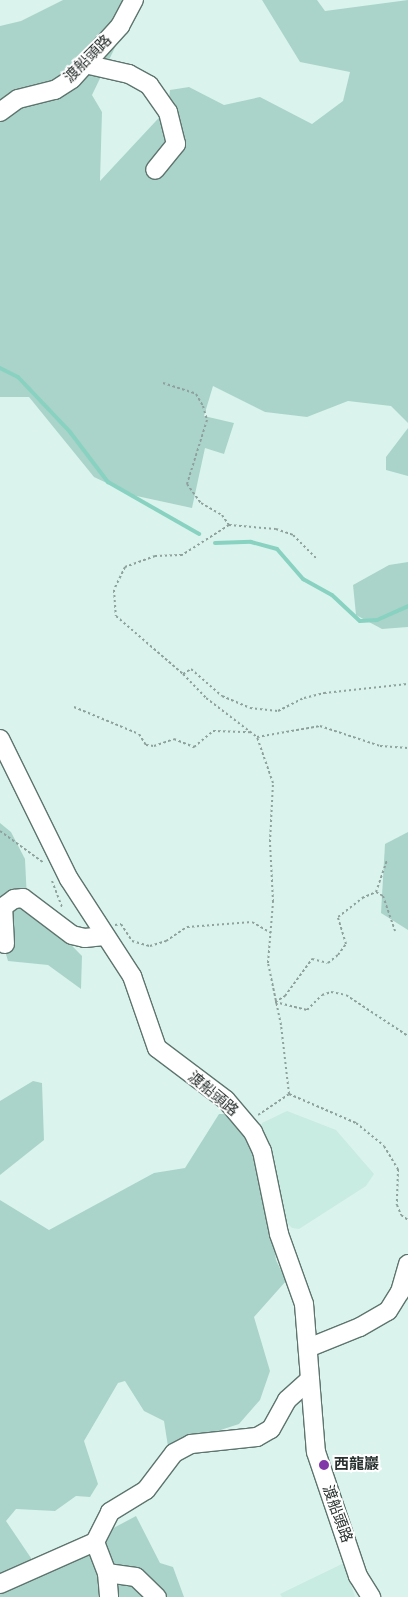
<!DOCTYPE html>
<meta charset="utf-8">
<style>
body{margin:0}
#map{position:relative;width:408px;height:1597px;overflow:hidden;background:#daf4ed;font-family:"DM Sans","Noto Sans TC",sans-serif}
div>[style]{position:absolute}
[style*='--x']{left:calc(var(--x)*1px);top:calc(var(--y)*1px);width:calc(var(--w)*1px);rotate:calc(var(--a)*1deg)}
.built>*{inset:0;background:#c8ebe2}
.green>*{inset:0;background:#aad4ca}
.stream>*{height:4px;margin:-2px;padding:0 2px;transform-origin:2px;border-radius:2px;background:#89d2c1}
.path>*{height:2px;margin-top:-1px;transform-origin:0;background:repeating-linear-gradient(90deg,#8ea19c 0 2.5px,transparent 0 5px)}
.roads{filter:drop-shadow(1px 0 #5e746e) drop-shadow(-1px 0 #5e746e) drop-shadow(0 1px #5e746e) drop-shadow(0 -1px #5e746e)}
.minor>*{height:18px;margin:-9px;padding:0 9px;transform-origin:9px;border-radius:9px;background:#fff}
.dots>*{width:14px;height:14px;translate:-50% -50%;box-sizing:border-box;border:2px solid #fff;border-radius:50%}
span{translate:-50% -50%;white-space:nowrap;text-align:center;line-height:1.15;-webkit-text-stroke:4px #fff;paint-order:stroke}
.street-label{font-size:15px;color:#28312f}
.poi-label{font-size:15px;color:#28312f;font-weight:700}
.left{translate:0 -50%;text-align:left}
</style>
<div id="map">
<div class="built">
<i style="clip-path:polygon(287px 1111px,336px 1130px,374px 1174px,366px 1186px,299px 1229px,292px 1228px,280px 1215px,260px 1131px,262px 1123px)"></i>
<i style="clip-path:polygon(344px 1563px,355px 1597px,282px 1597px,280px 1594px)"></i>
</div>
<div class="green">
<i style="clip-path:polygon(63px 0,138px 0,92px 95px,102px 112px,100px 181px,168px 108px,170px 90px,189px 87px,224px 105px,260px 97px,312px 124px,343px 101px,350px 72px,300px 62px,262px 0,317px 0,325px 11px,408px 0,408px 423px,391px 406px,348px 401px,307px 417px,265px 412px,213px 386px,204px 416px,234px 423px,224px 454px,205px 448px,192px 508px,132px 495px,94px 477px,29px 397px,0 397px,0 26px,21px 21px)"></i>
<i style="clip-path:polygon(408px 428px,408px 476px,386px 470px,386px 457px)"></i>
<i style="clip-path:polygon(408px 562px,408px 627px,382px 629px,356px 615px,353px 585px,389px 565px)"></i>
<i style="clip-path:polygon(0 823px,11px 832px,25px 859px,27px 900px,82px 956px,81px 989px,48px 965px,8px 961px,5px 951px,0 952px)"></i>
<i style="clip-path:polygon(408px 832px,408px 930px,381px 913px,385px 844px)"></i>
<i style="clip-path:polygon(33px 1081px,42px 1083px,44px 1140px,0 1175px,0 1101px)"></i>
<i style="clip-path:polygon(219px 1114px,233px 1114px,264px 1164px,276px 1260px,286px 1281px,254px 1317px,270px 1371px,260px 1400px,239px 1424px,187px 1441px,169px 1453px,164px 1421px,144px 1411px,125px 1381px,118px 1383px,84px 1441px,98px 1484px,90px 1497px,76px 1496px,55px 1511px,16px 1509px,6px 1521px,31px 1558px,31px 1572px,136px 1516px,160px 1563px,173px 1567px,184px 1597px,0 1597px,0 1200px,49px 1230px,154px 1173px,185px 1168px)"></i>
</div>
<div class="stream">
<i style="--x:0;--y:368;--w:20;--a:27"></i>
<i style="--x:18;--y:377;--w:76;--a:46.6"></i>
<i style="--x:70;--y:432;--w:63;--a:52.8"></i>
<i style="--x:108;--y:482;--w:105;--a:29.7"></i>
<i style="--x:215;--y:543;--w:36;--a:-2"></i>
<i style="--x:251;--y:542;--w:27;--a:15"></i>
<i style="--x:277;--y:549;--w:40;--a:49"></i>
<i style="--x:303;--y:579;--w:33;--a:29"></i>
<i style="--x:332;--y:595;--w:38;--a:43"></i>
<i style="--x:360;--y:621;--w:17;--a:-3"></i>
<i style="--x:377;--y:620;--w:34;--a:-24"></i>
</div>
<div class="path">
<i style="--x:163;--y:383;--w:35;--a:18"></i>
<i style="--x:196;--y:394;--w:14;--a:60"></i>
<i style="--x:203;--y:406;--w:15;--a:74"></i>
<i style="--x:207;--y:420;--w:67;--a:107.4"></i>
<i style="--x:187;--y:484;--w:24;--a:54"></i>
<i style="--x:201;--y:503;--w:24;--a:30"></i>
<i style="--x:222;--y:515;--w:12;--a:55"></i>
<i style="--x:229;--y:525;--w:56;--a:147.4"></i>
<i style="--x:182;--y:555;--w:27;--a:178"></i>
<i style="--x:155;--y:556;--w:32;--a:160"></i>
<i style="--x:125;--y:567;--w:25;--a:116"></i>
<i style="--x:114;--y:590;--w:26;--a:86"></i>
<i style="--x:116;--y:616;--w:89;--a:40.9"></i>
<i style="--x:183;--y:674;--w:33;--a:46"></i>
<i style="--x:206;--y:698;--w:64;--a:37.4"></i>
<i style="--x:229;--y:525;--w:47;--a:4.9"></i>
<i style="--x:276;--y:529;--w:18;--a:19"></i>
<i style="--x:293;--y:535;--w:33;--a:45"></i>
<i style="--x:183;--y:674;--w:9;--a:-32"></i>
<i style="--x:191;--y:669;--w:41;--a:41.1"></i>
<i style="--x:222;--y:696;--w:30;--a:23"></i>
<i style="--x:250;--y:708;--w:28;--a:6"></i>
<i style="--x:278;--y:711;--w:29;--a:-27"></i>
<i style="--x:304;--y:698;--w:21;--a:-14"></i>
<i style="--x:324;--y:693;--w:84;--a:-6.1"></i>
<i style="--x:74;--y:707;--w:70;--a:22.6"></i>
<i style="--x:139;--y:734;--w:13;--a:58"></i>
<i style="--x:146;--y:745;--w:8;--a:7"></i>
<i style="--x:154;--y:746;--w:21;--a:-19"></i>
<i style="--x:174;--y:739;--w:22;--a:22"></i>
<i style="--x:194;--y:747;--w:25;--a:-40"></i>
<i style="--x:213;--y:731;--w:37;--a:2"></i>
<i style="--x:0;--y:831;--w:54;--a:36"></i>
<i style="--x:52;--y:881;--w:30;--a:69"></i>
<i style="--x:376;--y:892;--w:34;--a:-71"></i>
<i style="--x:115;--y:925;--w:6;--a:-9"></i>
<i style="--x:121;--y:924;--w:20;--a:57"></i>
<i style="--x:132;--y:941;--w:19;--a:16"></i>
<i style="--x:150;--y:946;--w:17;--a:-17"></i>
<i style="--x:166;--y:941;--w:25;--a:-34"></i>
<i style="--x:187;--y:927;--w:65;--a:-4.4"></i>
<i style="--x:252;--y:922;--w:22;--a:30"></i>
<i style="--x:275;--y:1002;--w:12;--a:-31"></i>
<i style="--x:285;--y:996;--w:46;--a:-53.9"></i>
<i style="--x:312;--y:959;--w:16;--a:14"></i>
<i style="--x:328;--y:963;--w:13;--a:-39"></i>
<i style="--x:338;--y:955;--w:14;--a:-54"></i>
<i style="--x:346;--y:944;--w:28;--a:-107"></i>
<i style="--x:338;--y:917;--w:31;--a:-38"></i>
<i style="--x:362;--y:898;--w:15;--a:-23"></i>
<i style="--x:376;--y:892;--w:8;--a:30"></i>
<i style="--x:383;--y:896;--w:37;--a:71"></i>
<i style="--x:275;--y:1002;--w:33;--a:14"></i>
<i style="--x:307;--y:1010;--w:21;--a:-45"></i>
<i style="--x:322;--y:995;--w:9;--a:-18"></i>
<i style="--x:331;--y:992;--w:15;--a:11"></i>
<i style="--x:346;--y:995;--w:74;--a:33.5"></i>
<i style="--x:289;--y:1094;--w:73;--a:23.4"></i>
<i style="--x:356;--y:1123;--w:36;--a:39"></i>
<i style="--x:384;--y:1146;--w:27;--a:59"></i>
<i style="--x:398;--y:1169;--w:36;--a:92"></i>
<i style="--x:397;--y:1205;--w:11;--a:68"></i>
<i style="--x:401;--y:1215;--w:9;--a:36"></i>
<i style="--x:258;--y:1115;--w:37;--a:-34"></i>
<i style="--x:289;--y:1094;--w:69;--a:-96.6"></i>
<i style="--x:281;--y:1025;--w:63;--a:-101.8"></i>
<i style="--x:268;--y:963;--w:61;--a:-85.3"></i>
<i style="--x:273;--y:902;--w:60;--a:-92.9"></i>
<i style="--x:270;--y:842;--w:59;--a:-87.1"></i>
<i style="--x:273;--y:783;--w:49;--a:-109.2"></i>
<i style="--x:257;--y:737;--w:64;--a:-9.9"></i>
<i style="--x:320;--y:726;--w:63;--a:18.4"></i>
<i style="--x:380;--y:746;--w:28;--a:4"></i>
</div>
<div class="roads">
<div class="minor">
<i style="--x:85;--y:64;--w:45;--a:12.8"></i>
<i style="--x:129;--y:74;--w:23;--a:29"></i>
<i style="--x:149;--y:85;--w:33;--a:55"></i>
<i style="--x:168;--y:112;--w:33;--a:76"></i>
<i style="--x:176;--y:144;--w:33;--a:129"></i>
<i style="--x:0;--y:112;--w:22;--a:-36"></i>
<i style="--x:18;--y:99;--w:38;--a:-14"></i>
<i style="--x:55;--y:90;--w:20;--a:-33"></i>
<i style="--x:72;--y:79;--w:72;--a:-47.8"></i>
<i style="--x:120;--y:26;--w:30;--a:-62"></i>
<i style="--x:0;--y:739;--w:156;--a:63.8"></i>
<i style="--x:69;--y:879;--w:116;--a:57"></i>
<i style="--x:132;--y:976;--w:76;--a:70.9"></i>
<i style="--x:157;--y:1048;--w:86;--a:37"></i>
<i style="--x:226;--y:1100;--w:42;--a:49.8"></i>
<i style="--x:253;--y:1132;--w:21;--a:65"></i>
<i style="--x:262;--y:1151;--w:85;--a:78.4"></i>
<i style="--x:279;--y:1234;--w:74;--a:70.3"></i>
<i style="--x:304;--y:1304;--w:148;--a:85.4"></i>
<i style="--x:316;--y:1452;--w:131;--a:71.3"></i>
<i style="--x:358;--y:1576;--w:25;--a:58"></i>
<i style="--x:5;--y:944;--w:37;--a:-93"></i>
<i style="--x:3;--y:907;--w:14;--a:-36"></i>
<i style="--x:14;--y:899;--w:9;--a:-6"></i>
<i style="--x:23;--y:898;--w:61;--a:37.1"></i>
<i style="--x:72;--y:935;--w:13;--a:13"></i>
<i style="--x:85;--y:938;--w:19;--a:-6"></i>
<i style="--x:308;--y:1348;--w:56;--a:-22"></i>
<i style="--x:360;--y:1327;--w:32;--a:-30"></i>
<i style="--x:388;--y:1311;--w:22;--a:-58"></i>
<i style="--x:400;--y:1292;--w:29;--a:-74"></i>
<i style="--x:95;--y:1542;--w:33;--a:69"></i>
<i style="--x:107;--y:1573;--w:24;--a:85"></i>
<i style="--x:107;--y:1573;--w:29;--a:8"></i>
<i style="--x:136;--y:1577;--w:29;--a:44"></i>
<i style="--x:0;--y:1584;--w:104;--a:-23.9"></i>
<i style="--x:95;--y:1542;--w:34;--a:-63"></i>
<i style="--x:110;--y:1512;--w:42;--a:-31.4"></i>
<i style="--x:146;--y:1490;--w:46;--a:-52.9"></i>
<i style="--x:174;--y:1453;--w:19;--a:-28"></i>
<i style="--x:191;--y:1444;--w:66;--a:-6.1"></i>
<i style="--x:257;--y:1437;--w:16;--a:-30"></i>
<i style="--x:271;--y:1429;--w:33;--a:-61"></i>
<i style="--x:287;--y:1400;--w:31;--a:-42"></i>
</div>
</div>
<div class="dots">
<i style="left:324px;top:1465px;background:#8237a9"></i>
</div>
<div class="street-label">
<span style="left:88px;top:59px;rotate:-45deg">渡船頭路</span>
<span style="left:213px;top:1094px;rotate:40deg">渡船頭路</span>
<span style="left:337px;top:1514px;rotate:70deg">渡船頭路</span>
</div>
<div class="poi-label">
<span class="left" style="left:334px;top:1465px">西龍巖</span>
</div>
</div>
